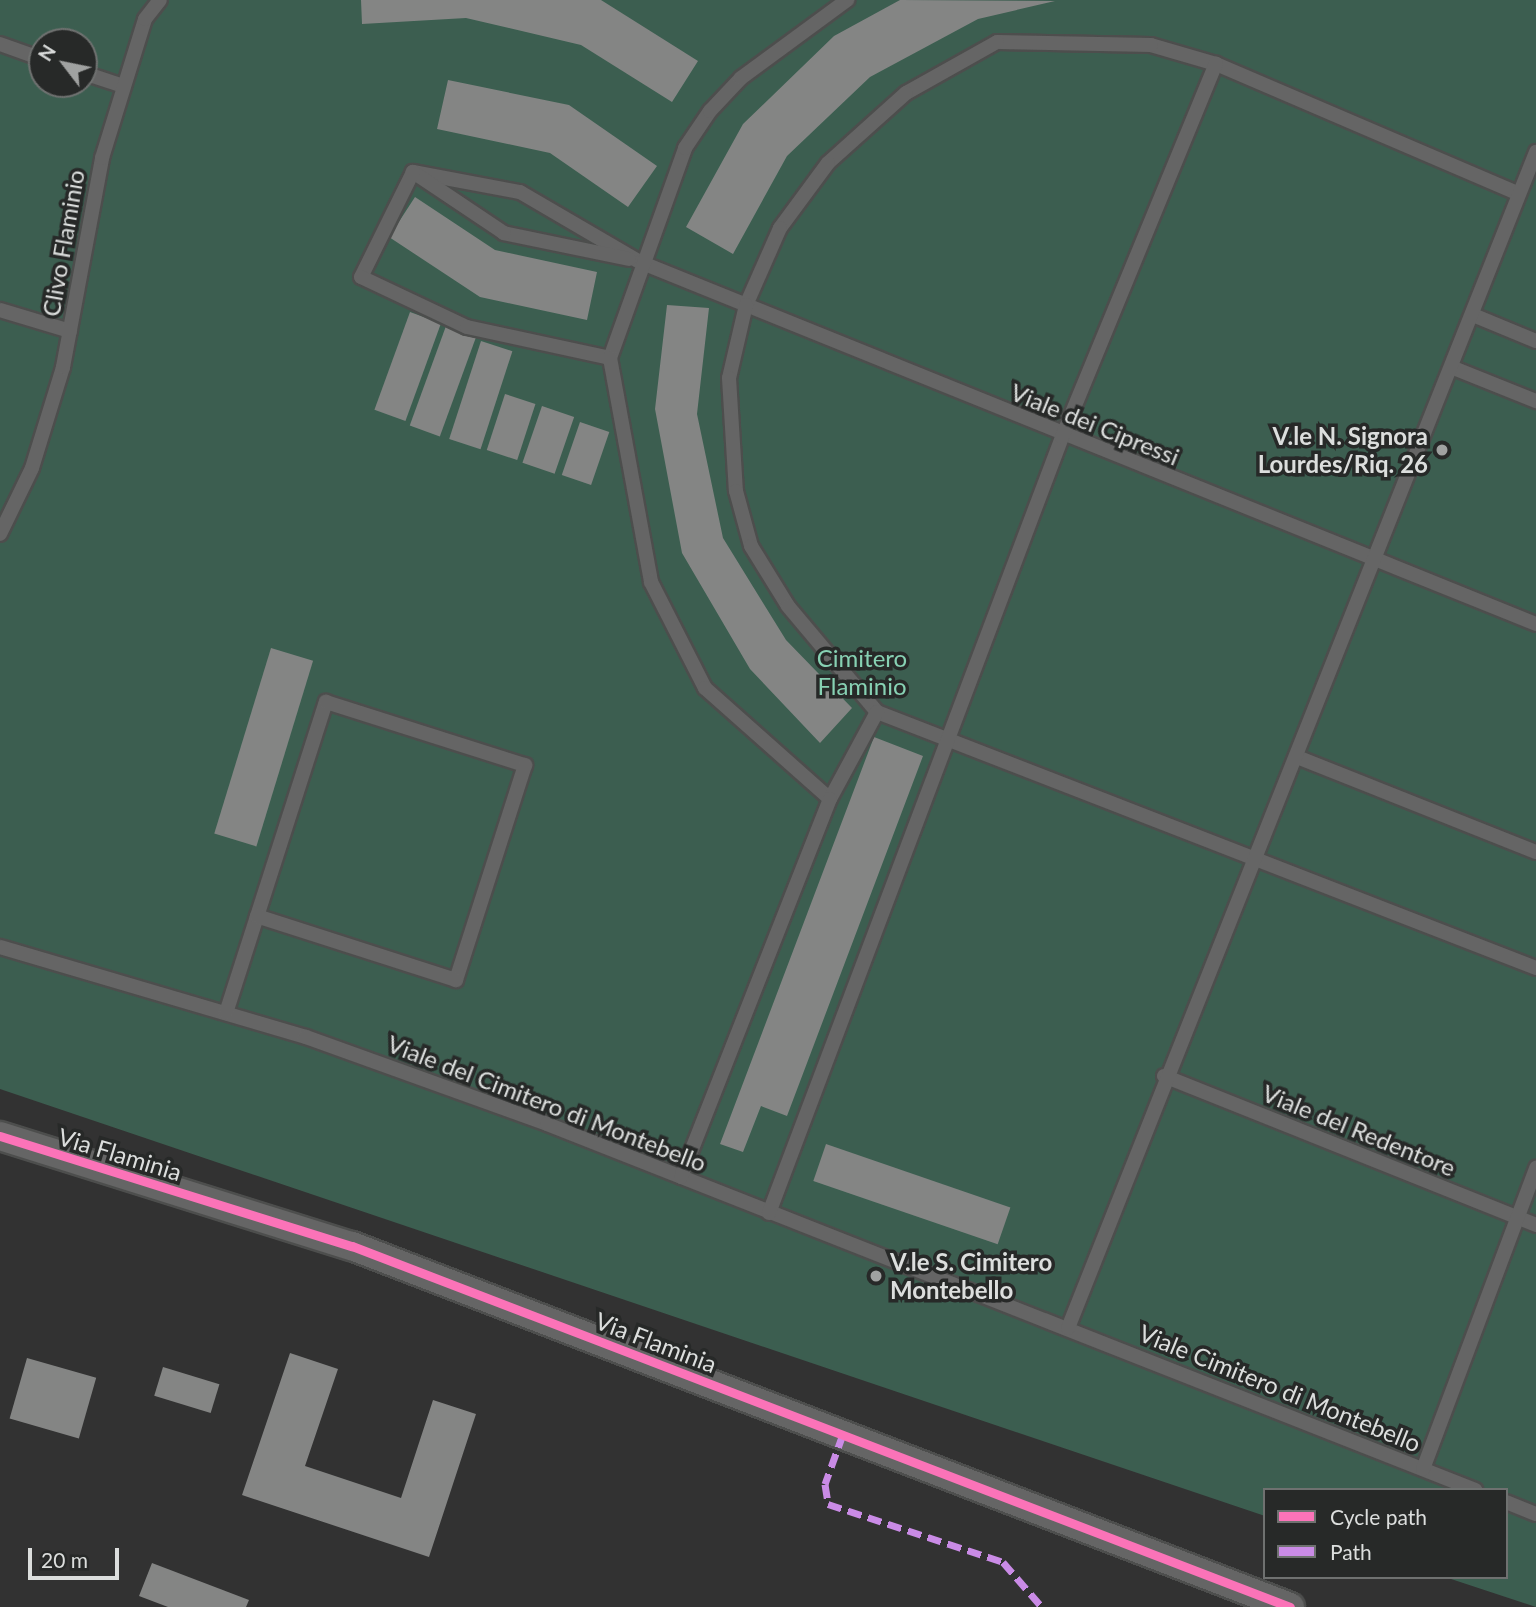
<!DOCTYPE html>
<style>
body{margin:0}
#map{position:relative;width:1536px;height:1607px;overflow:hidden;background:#323232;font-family:Lato,sans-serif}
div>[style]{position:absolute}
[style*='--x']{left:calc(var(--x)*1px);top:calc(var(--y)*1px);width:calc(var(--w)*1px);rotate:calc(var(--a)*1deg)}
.green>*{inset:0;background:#3c5e50}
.building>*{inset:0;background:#848584;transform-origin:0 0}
.roads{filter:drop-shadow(2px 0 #4d4e4d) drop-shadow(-2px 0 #4d4e4d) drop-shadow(0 2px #4d4e4d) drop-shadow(0 -2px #4d4e4d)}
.lane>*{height:14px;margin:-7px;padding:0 7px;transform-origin:7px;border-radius:7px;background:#656565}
.street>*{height:28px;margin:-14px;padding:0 14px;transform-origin:14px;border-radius:14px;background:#656565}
.quiet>*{height:7px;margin-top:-3.5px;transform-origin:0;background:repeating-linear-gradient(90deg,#ca8be6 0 14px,transparent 0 21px)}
.cycleway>*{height:9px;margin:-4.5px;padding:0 4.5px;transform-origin:4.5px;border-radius:4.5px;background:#fb73b8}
.dots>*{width:19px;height:19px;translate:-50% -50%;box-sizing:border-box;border:4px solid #272928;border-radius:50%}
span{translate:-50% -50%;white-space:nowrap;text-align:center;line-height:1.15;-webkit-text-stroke:7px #272928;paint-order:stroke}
.street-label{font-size:24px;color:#dcdedd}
.poi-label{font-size:24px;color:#dcdedd;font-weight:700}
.right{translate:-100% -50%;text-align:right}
.left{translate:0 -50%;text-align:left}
.park-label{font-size:24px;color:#87d1b3}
.legend{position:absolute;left:1263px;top:1488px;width:245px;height:91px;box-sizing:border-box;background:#272928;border:2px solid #6f7170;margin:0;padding:9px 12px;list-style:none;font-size:21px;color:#dcdedd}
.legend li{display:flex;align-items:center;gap:14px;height:35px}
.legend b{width:35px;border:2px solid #6f7170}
.north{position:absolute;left:28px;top:28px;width:70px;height:70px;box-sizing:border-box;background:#272928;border:2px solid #6f7170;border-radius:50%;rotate:302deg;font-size:19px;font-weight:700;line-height:28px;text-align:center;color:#dcdedd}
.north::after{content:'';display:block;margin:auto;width:24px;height:32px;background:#a0a2a1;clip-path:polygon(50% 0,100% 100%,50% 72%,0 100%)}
.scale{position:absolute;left:28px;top:1548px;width:91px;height:32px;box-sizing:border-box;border:4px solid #dcdedd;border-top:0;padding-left:9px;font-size:21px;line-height:24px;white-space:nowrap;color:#dcdedd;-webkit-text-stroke:5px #272928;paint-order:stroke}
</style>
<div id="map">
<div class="green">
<i style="clip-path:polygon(evenodd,0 0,1536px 0,1536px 1607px,1445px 1577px,1506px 1577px,1506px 1490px,1265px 1490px,1265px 1516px,0 1089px,0 0,42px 42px,84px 42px,84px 84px,42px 84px,42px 42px)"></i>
</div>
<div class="building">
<i style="clip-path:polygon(361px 0,601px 0,698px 61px,672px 102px,581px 45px,466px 18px,362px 24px)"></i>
<i style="clip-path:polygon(900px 0,1055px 1px,978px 19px,870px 77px,787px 156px,733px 254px,686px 227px,743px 124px,834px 36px)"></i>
<i style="clip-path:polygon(448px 80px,569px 105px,657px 166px,628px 207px,550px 153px,437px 129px)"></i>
<i style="clip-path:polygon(415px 197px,495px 250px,597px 272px,587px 320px,480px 297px,389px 237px)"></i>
<i style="clip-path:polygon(667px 305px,709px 308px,697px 414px,723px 538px,786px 640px,852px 708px,820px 743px,750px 669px,682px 553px,655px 409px)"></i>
<i style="left:410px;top:312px;width:33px;height:104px;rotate:20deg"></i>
<i style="left:446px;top:326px;width:32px;height:106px;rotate:20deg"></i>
<i style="left:481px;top:341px;width:33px;height:103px;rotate:18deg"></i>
<i style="left:505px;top:394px;width:32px;height:59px;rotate:18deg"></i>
<i style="left:542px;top:406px;width:34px;height:60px;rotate:19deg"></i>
<i style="left:580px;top:422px;width:31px;height:56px;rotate:19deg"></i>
<i style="left:271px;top:648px;width:44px;height:194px;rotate:17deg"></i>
<i style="clip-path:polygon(874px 737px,923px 756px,787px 1116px,761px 1106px,743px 1152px,720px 1144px)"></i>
<i style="left:826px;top:1144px;width:195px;height:39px;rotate:19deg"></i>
<i style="clip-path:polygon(290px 1353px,338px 1369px,305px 1466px,401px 1498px,433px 1400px,476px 1414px,429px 1557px,242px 1495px)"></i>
<i style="left:27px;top:1358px;width:72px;height:63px;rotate:16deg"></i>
<i style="left:163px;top:1367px;width:59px;height:30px;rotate:17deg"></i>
<i style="clip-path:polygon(152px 1563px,249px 1600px,246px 1607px,168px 1607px,139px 1596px)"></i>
</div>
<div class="roads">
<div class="lane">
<i style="--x:0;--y:44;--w:45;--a:19.7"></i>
<i style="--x:84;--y:73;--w:41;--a:18.4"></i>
<i style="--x:413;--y:172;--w:109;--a:10.6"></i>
<i style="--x:520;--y:192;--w:139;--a:30.3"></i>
<i style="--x:640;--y:262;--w:966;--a:22"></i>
<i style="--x:1517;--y:193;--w:327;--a:-156.8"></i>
<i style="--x:1216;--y:64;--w:68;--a:-163.7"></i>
<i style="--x:1151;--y:45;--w:154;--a:-178.9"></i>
<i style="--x:997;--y:42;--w:104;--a:150.7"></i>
<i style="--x:906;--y:93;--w:105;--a:138.1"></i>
<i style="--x:828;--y:163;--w:81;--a:126.4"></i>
<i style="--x:780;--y:228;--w:84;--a:113.8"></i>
<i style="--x:746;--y:305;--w:75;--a:103.1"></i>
<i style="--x:729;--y:378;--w:113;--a:86.5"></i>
<i style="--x:736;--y:491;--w:57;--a:74.7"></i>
<i style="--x:751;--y:546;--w:70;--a:58.3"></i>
<i style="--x:788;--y:606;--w:138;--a:50"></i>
<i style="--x:877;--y:712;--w:707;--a:21.23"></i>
<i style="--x:629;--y:259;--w:128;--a:-168.3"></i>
<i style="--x:504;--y:233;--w:110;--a:-146.2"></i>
<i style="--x:413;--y:172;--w:117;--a:116.3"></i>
<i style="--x:361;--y:277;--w:117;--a:25.3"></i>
<i style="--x:467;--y:327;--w:146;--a:12.2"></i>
<i style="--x:610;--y:358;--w:223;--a:-70.3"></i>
<i style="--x:685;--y:148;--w:45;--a:-56"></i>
<i style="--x:710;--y:111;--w:45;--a:-46.8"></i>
<i style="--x:741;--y:78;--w:132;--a:-36.3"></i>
<i style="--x:0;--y:310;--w:73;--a:16.7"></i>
<i style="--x:1473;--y:315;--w:68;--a:22.4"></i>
<i style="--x:610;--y:358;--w:228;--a:79.6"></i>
<i style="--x:651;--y:582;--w:119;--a:63"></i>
<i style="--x:705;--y:688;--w:167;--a:41.6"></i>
<i style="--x:830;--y:799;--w:99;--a:-61.6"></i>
<i style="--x:1451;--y:367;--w:92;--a:21.8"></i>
<i style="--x:0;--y:534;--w:73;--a:-64.1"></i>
<i style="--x:32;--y:468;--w:106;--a:-72.9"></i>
<i style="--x:63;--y:367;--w:213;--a:-79.4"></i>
<i style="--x:102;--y:158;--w:145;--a:-72.8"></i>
<i style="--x:145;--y:19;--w:24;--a:-52"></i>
<i style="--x:1297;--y:757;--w:257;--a:21.7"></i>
<i style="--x:0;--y:947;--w:319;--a:16.4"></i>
<i style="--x:306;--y:1037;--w:256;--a:19.8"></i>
<i style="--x:547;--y:1124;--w:998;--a:21.52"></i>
<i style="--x:226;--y:1013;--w:327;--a:-72.2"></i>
<i style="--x:326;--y:702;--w:209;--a:17.6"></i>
<i style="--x:525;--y:765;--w:226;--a:107.8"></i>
<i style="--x:456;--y:980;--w:209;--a:-162.2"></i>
<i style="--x:1164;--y:1076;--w:401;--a:21.8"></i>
<i style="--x:681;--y:1177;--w:406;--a:-68.5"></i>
<i style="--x:769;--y:1213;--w:829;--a:-69.31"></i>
<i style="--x:1062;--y:437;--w:404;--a:-67.6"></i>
<i style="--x:1068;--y:1328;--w:1266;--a:-68.3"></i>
<i style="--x:1423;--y:1469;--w:322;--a:-69.4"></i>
<i style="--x:1506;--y:1502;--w:32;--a:22"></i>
</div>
<div class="street">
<i style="--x:0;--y:1136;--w:369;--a:17.4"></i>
<i style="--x:352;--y:1246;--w:1005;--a:21.05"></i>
</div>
</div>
<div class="quiet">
<i style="--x:843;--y:1434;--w:53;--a:109.8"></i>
<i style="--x:825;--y:1484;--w:20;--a:81"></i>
<i style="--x:828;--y:1504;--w:184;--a:18.3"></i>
<i style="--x:1003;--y:1562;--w:60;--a:49.1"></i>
</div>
<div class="cycleway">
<i style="--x:0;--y:1136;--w:369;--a:17.4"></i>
<i style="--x:352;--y:1246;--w:1005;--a:21.05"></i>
</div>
<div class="dots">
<i style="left:1442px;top:450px;background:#a0a2a1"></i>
<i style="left:876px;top:1276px;background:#a0a2a1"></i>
</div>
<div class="street-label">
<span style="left:63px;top:243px;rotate:-80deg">Clivo Flaminio</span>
<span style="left:1095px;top:424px;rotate:22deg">Viale dei Cipressi</span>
<span style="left:547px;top:1103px;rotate:21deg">Viale del Cimitero di Montebello</span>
<span style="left:1359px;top:1130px;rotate:22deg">Viale del Redentore</span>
<span style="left:120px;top:1154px;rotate:17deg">Via Flaminia</span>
<span style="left:656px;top:1342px;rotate:21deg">Via Flaminia</span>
<span style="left:1280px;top:1388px;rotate:22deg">Viale Cimitero di Montebello</span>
</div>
<div class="poi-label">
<span class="right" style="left:1428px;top:450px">V.le N. Signora<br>Lourdes/Riq. 26</span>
<span class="left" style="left:890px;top:1276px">V.le S. Cimitero<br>Montebello</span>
</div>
<div class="park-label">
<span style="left:862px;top:672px">Cimitero<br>Flaminio</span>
</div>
<ul class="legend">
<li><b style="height:9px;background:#fb73b8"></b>Cycle path</li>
<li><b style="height:9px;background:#ca8be6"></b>Path</li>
</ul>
<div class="north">N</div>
<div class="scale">20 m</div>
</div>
